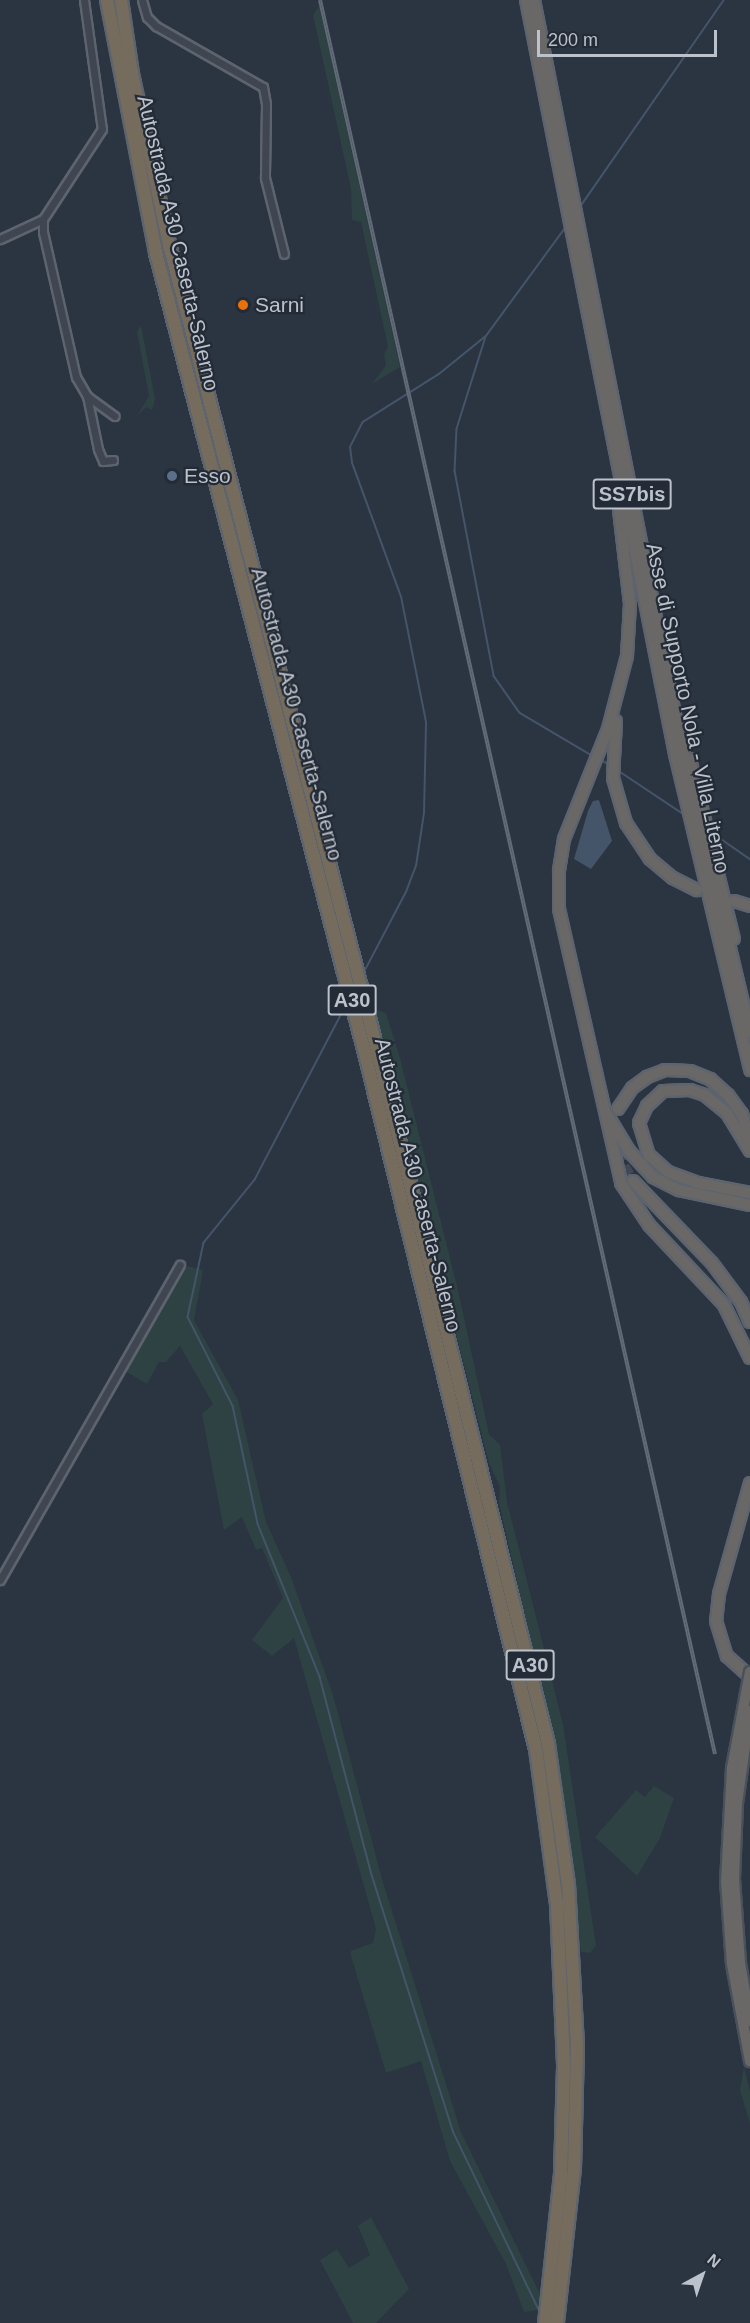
<!DOCTYPE html>
<style>
body{margin:0}
#map{position:relative;width:750px;height:2323px;overflow:hidden;background:#2b3441;font-family:Helvetica,sans-serif}
div>[style]{position:absolute}
[style*='--x']{left:calc(var(--x)*1px);top:calc(var(--y)*1px);width:calc(var(--w)*1px);rotate:calc(var(--a)*1deg)}
.green>*{inset:0;background:#2e4143}
.water>*{inset:0;background:#445469}
.stream>*{height:1.5px;margin:-0.75px;padding:0 0.75px;transform-origin:0.75px;border-radius:0.75px;background:#445469}
.trunk-tunnel>*{height:10px;margin-top:-5px;transform-origin:0;background:repeating-linear-gradient(90deg,#414956 0 10px,transparent 0 15px)}
.roads{filter:drop-shadow(2px 0 #5d646e) drop-shadow(-2px 0 #5d646e) drop-shadow(0 2px #5d646e) drop-shadow(0 -2px #5d646e)}
.minor>*{height:7px;margin:-3.5px;padding:0 3.5px;transform-origin:3.5px;border-radius:3.5px;background:#3f4651}
.trunk>*{height:10px;margin:-5px;padding:0 5px;transform-origin:5px;border-radius:5px;background:#6a6867}
.motorway>*{height:12px;margin:-6px;padding:0 6px;transform-origin:6px;border-radius:6px;background:#766c5d}
.rail>*{height:4px;margin-top:-2px;transform-origin:0;background:repeating-linear-gradient(90deg,#232b36 0 4.5px,#616a77 0 9px);box-sizing:border-box;border-block:2px solid #616a77}
.bridges{filter:drop-shadow(2px 0 #49515b) drop-shadow(-2px 0 #49515b) drop-shadow(0 2px #49515b) drop-shadow(0 -2px #49515b)}
.trunk-bridge>*{height:10px;margin:-5px;padding:0 5px;transform-origin:5px;border-radius:5px;background:#6a6867}
.dots>*{width:16px;height:16px;translate:-50% -50%;box-sizing:border-box;border:3px solid #232b36;border-radius:50%}
span{translate:-50% -50%;white-space:nowrap;text-align:center;line-height:1.15;-webkit-text-stroke:4.5px #232b36;paint-order:stroke}
.shield-label span{padding:2px 4px;background:#232b36;border:2px solid;border-radius:4px;-webkit-text-stroke-width:0}
.shield-label{font-size:20px;color:#bcc2cb;font-weight:700}
.street-label{font-size:21px;color:#bcc2cb}
.poi-label{font-size:21px;color:#bcc2cb}
.left{translate:0 -50%;text-align:left}
.north{position:absolute;left:672px;top:2245px;width:60px;height:60px;-webkit-text-stroke:4px #232b36;paint-order:stroke;rotate:40deg;font-size:16px;font-weight:700;line-height:24px;text-align:center;color:#bcc2cb}
.north::after{content:'';display:block;margin:auto;width:21px;height:27px;background:#bcc2cb;clip-path:polygon(50% 0,100% 100%,50% 72%,0 100%)}
.scale{position:absolute;left:537px;top:30px;width:180px;height:27px;box-sizing:border-box;border:3px solid #bcc2cb;border-top:0;padding-left:8px;font-size:18px;line-height:21px;white-space:nowrap;color:#bcc2cb;-webkit-text-stroke:4px #232b36;paint-order:stroke}
</style>
<div id="map">
<div class="green">
<i style="clip-path:polygon(319px 6px,400px 367px,372px 384px,386px 365px,384px 354px,388px 347px,361px 222px,352px 220px,351px 189px,313px 15px)"></i>
<i style="clip-path:polygon(141px 325px,155px 399px,152px 410px,146px 407px,137px 416px,149px 396px,137px 332px)"></i>
<i style="clip-path:polygon(373px 1009px,386px 1013px,400px 1058px,458px 1290px,489px 1434px,500px 1445px,507px 1502px,563px 1724px,596px 1946px,590px 1953px,581px 1952px,560px 1770px,499px 1503px,500px 1487px,489px 1463px)"></i>
<i style="clip-path:polygon(188px 1266px,203px 1270px,194px 1320px,238px 1400px,266px 1522px,291px 1577px,333px 1695px,382px 1879px,461px 2132px,540px 2294px,538px 2310px,524px 2312px,506px 2264px,450px 2161px,421px 2061px,386px 2073px,351px 1956px,351px 1951px,373px 1943px,376px 1929px,294px 1638px,272px 1656px,252px 1640px,283px 1598px,262px 1548px,256px 1550px,242px 1517px,224px 1530px,202px 1414px,213px 1404px,180px 1346px,166px 1362px,159px 1362px,147px 1384px,125px 1371px,165px 1293px)"></i>
<i style="clip-path:polygon(654px 1786px,674px 1798px,660px 1838px,637px 1876px,595px 1837px,636px 1790px,645px 1797px)"></i>
<i style="clip-path:polygon(744px 2066px,750px 2092px,750px 2124px,740px 2090px)"></i>
<i style="clip-path:polygon(371px 2217px,409px 2289px,376px 2323px,353px 2323px,320px 2260px,337px 2249px,349px 2268px,370px 2255px,358px 2226px)"></i>
</div>
<div class="water">
<i style="clip-path:polygon(599px 800px,612px 841px,591px 869px,574px 859px,588px 811px,593px 801px)"></i>
</div>
<div class="stream">
<i style="--x:580;--y:207;--w:252;--a:-55.2"></i>
<i style="--x:486;--y:337;--w:96;--a:107.5"></i>
<i style="--x:457;--y:429;--w:42;--a:92.7"></i>
<i style="--x:455;--y:471;--w:209;--a:79.2"></i>
<i style="--x:494;--y:676;--w:45;--a:54.9"></i>
<i style="--x:520;--y:713;--w:82;--a:30.6"></i>
<i style="--x:601;--y:760;--w:10;--a:29"></i>
<i style="--x:619;--y:771;--w:79;--a:33.7"></i>
<i style="--x:714;--y:834;--w:44;--a:34.8"></i>
<i style="--x:364;--y:972;--w:90;--a:-62.3"></i>
<i style="--x:406;--y:892;--w:28;--a:-69"></i>
<i style="--x:416;--y:866;--w:54;--a:-81.4"></i>
<i style="--x:424;--y:813;--w:91;--a:-88.7"></i>
<i style="--x:426;--y:722;--w:127;--a:-101.3"></i>
<i style="--x:401;--y:597;--w:143;--a:-110.1"></i>
<i style="--x:352;--y:463;--w:16;--a:-97"></i>
<i style="--x:350;--y:447;--w:28;--a:-63"></i>
<i style="--x:363;--y:422;--w:90;--a:-32.3"></i>
<i style="--x:439;--y:374;--w:60;--a:-39"></i>
<i style="--x:486;--y:336;--w:134;--a:-53.8"></i>
<i style="--x:346;--y:1006;--w:196;--a:117.6"></i>
<i style="--x:255;--y:1180;--w:81;--a:129"></i>
<i style="--x:204;--y:1243;--w:76;--a:102.2"></i>
<i style="--x:188;--y:1317;--w:100;--a:63.2"></i>
<i style="--x:233;--y:1406;--w:121;--a:78"></i>
<i style="--x:258;--y:1524;--w:165;--a:67.9"></i>
<i style="--x:320;--y:1677;--w:205;--a:75.3"></i>
<i style="--x:372;--y:1875;--w:269;--a:72.4"></i>
<i style="--x:453;--y:2131;--w:201;--a:64.3"></i>
</div>
<div class="trunk-tunnel">
<i style="--x:617;--y:1153;--w:32;--a:60"></i>
</div>
<div class="roads">
<div class="minor">
<i style="--x:84;--y:0;--w:130;--a:82.1"></i>
<i style="--x:102;--y:129;--w:108;--a:123.2"></i>
<i style="--x:43;--y:219;--w:13;--a:90"></i>
<i style="--x:43;--y:232;--w:149;--a:77.2"></i>
<i style="--x:76;--y:377;--w:22;--a:60"></i>
<i style="--x:142;--y:0;--w:18;--a:74"></i>
<i style="--x:147;--y:17;--w:13;--a:45"></i>
<i style="--x:156;--y:26;--w:123;--a:29.7"></i>
<i style="--x:263;--y:87;--w:17;--a:80"></i>
<i style="--x:266;--y:104;--w:74;--a:90.8"></i>
<i style="--x:265;--y:178;--w:78;--a:76"></i>
<i style="--x:0;--y:239;--w:47;--a:-24.9"></i>
<i style="--x:113;--y:460;--w:10;--a:174"></i>
<i style="--x:103;--y:461;--w:13;--a:-113"></i>
<i style="--x:98;--y:449;--w:54;--a:-101.7"></i>
<i style="--x:87;--y:396;--w:34;--a:36"></i>
<i style="--x:0;--y:1580;--w:363;--a:-60.3"></i>
</div>
<div class="trunk">
<i style="--x:526;--y:0;--w:769;--a:78.82"></i>
<i style="--x:675;--y:754;--w:325;--a:76.6"></i>
<i style="--x:534;--y:0;--w:748;--a:78.83"></i>
<i style="--x:679;--y:734;--w:306;--a:76.6"></i>
<i style="--x:619;--y:510;--w:95;--a:83.3"></i>
<i style="--x:630;--y:604;--w:52;--a:93.3"></i>
<i style="--x:627;--y:656;--w:75;--a:104.6"></i>
<i style="--x:608;--y:729;--w:118;--a:111.8"></i>
<i style="--x:564;--y:839;--w:33;--a:99"></i>
<i style="--x:559;--y:872;--w:37;--a:90"></i>
<i style="--x:559;--y:909;--w:281;--a:77.2"></i>
<i style="--x:621;--y:1183;--w:50;--a:56.3"></i>
<i style="--x:649;--y:1225;--w:110;--a:46.8"></i>
<i style="--x:724;--y:1305;--w:59;--a:63.9"></i>
<i style="--x:616;--y:721;--w:57;--a:93"></i>
<i style="--x:613;--y:778;--w:47;--a:73.9"></i>
<i style="--x:626;--y:823;--w:43;--a:56.3"></i>
<i style="--x:650;--y:859;--w:30;--a:40"></i>
<i style="--x:673;--y:878;--w:27;--a:27"></i>
<i style="--x:690;--y:759;--w:185;--a:76.3"></i>
<i style="--x:734;--y:901;--w:17;--a:17"></i>
<i style="--x:618;--y:1109;--w:25;--a:-56"></i>
<i style="--x:632;--y:1088;--w:19;--a:-36"></i>
<i style="--x:647;--y:1077;--w:19;--a:-21"></i>
<i style="--x:665;--y:1070;--w:25;--a:2"></i>
<i style="--x:690;--y:1071;--w:22;--a:22"></i>
<i style="--x:710;--y:1079;--w:24;--a:42"></i>
<i style="--x:728;--y:1095;--w:24;--a:54"></i>
<i style="--x:742;--y:1114;--w:25;--a:72"></i>
<i style="--x:608;--y:1116;--w:41;--a:59"></i>
<i style="--x:629;--y:1151;--w:35;--a:47"></i>
<i style="--x:653;--y:1177;--w:29;--a:27"></i>
<i style="--x:679;--y:1190;--w:73;--a:11.9"></i>
<i style="--x:750;--y:1151;--w:44;--a:-121.2"></i>
<i style="--x:727;--y:1113;--w:28;--a:-141"></i>
<i style="--x:705;--y:1095;--w:16;--a:-162"></i>
<i style="--x:690;--y:1090;--w:27;--a:178"></i>
<i style="--x:663;--y:1091;--w:22;--a:137"></i>
<i style="--x:647;--y:1106;--w:19;--a:115"></i>
<i style="--x:639;--y:1123;--w:34;--a:73"></i>
<i style="--x:649;--y:1155;--w:25;--a:42"></i>
<i style="--x:668;--y:1172;--w:32;--a:20"></i>
<i style="--x:698;--y:1183;--w:53;--a:10.9"></i>
<i style="--x:633;--y:1181;--w:114;--a:46.1"></i>
<i style="--x:712;--y:1263;--w:49;--a:53.4"></i>
<i style="--x:741;--y:1302;--w:22;--a:66"></i>
<i style="--x:750;--y:1483;--w:115;--a:105.6"></i>
<i style="--x:719;--y:1594;--w:27;--a:96"></i>
<i style="--x:716;--y:1621;--w:37;--a:73"></i>
<i style="--x:727;--y:1656;--w:31;--a:42"></i>
</div>
<div class="motorway">
<i style="--x:107;--y:0;--w:258;--a:79"></i>
<i style="--x:156;--y:253;--w:823;--a:75.36"></i>
<i style="--x:364;--y:1049;--w:721;--a:76.2"></i>
<i style="--x:536;--y:1749;--w:156;--a:82.3"></i>
<i style="--x:557;--y:1904;--w:163;--a:87.5"></i>
<i style="--x:564;--y:2067;--w:107;--a:91.6"></i>
<i style="--x:561;--y:2174;--w:150;--a:96.1"></i>
<i style="--x:121;--y:0;--w:75;--a:81.5"></i>
<i style="--x:132;--y:74;--w:178;--a:77.7"></i>
<i style="--x:170;--y:248;--w:804;--a:75.51"></i>
<i style="--x:371;--y:1026;--w:739;--a:76.15"></i>
<i style="--x:548;--y:1744;--w:141;--a:81.9"></i>
<i style="--x:568;--y:1884;--w:163;--a:86.8"></i>
<i style="--x:577;--y:2047;--w:121;--a:91.4"></i>
<i style="--x:574;--y:2168;--w:156;--a:96.3"></i>
</div>
</div>
<div class="rail">
<i style="--x:320;--y:0;--w:1798;--a:77.31"></i>
</div>
<div class="bridges">
<div class="trunk-bridge">
<i style="--x:750;--y:1672;--w:98;--a:100.6"></i>
<i style="--x:732;--y:1768;--w:113;--a:93"></i>
<i style="--x:726;--y:1881;--w:83;--a:85.9"></i>
<i style="--x:732;--y:1964;--w:99;--a:79.5"></i>
<i style="--x:750;--y:1711;--w:94;--a:98"></i>
<i style="--x:737;--y:1804;--w:75;--a:92.3"></i>
<i style="--x:734;--y:1879;--w:84;--a:85.9"></i>
<i style="--x:740;--y:1963;--w:59;--a:80.2"></i>
</div>
</div>
<div class="dots">
<i style="left:243px;top:305px;background:#e8710a"></i>
<i style="left:172px;top:476px;background:#5c6f8a"></i>
</div>
<div class="shield-label">
<span style="left:632px;top:494px">SS7bis</span>
<span style="left:352px;top:1000px">A30</span>
<span style="left:530px;top:1665px">A30</span>
</div>
<div class="street-label">
<span style="left:178px;top:243px;rotate:77deg">Autostrada A30 Caserta-Salerno</span>
<span style="left:688px;top:708px;rotate:78deg">Asse di Supporto Nola - Villa Literno</span>
<span style="left:297px;top:714px;rotate:75deg">Autostrada A30 Caserta-Salerno</span>
<span style="left:418px;top:1185px;rotate:76deg">Autostrada A30 Caserta-Salerno</span>
</div>
<div class="poi-label">
<span class="left" style="left:255px;top:305px">Sarni</span>
<span class="left" style="left:184px;top:476px">Esso</span>
</div>
<div class="north">N</div>
<div class="scale">200 m</div>
</div>
